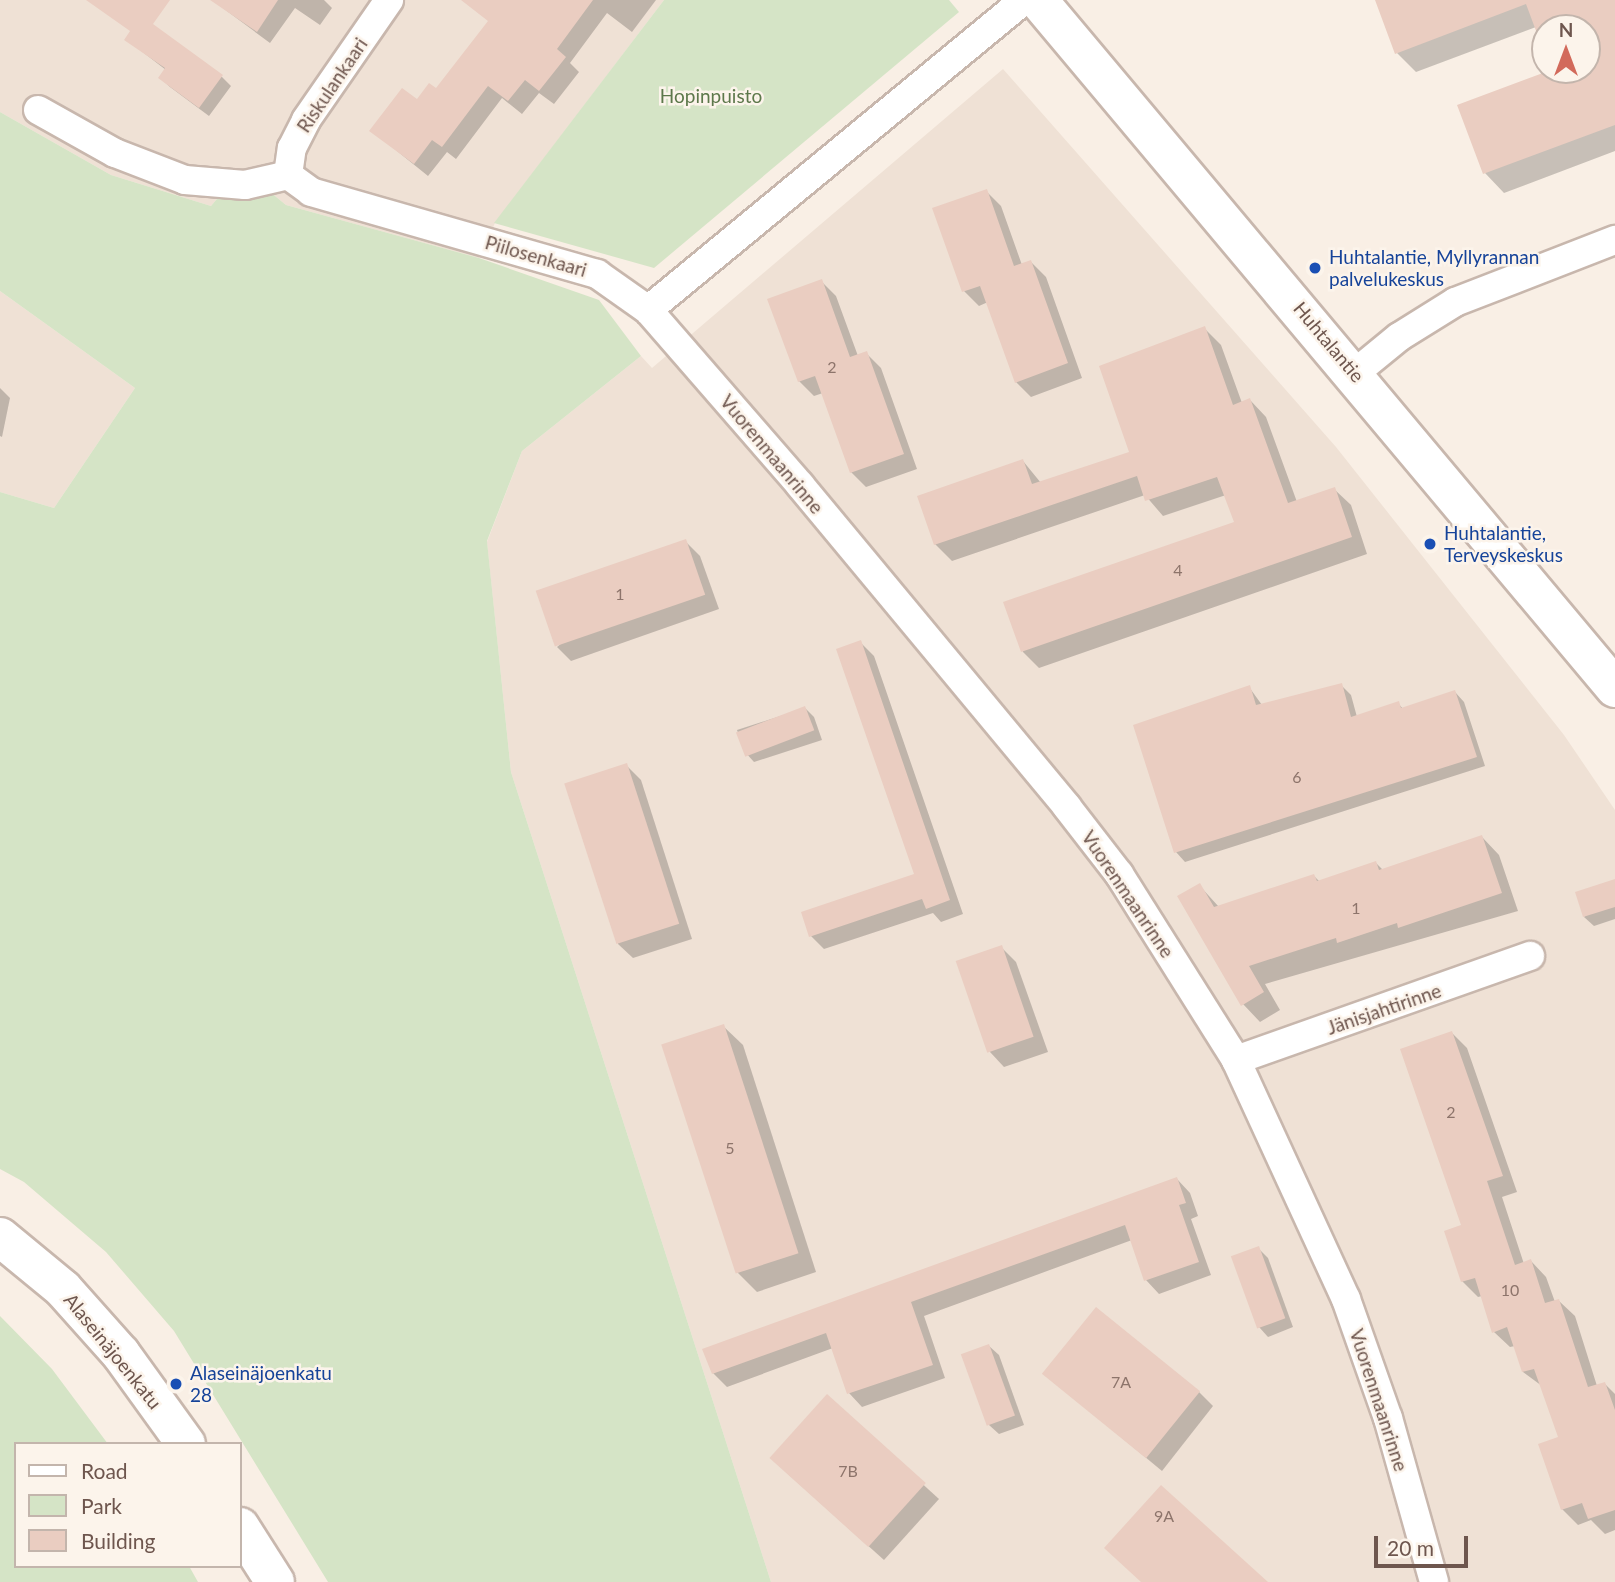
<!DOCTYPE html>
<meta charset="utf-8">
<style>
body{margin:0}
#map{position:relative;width:1615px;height:1582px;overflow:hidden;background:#f9efe5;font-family:Lato,sans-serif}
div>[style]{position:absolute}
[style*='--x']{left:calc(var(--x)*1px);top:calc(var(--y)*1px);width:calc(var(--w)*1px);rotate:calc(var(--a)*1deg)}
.residential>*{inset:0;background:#efe1d5}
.green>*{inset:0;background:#d5e4c6}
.shadow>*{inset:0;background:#0003}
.building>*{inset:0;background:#eacdc1;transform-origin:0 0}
.roads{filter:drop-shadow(2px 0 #c8b7ad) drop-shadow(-2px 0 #c8b7ad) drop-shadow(0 2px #c8b7ad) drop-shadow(0 -2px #c8b7ad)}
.street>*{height:28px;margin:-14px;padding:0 14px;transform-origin:14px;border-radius:14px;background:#fff}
.secondary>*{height:38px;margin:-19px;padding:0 19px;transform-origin:19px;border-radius:19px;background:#fff}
.dots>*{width:19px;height:19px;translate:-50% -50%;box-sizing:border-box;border:4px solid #fcf4eb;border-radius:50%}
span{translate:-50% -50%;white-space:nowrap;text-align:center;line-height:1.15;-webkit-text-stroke:5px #fcf4eb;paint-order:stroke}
.number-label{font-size:16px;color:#8d746b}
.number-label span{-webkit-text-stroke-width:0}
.street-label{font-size:19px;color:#6e564e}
.park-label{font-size:19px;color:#5d784b}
.transit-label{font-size:19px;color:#164399}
.left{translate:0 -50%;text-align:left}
.legend{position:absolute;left:14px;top:1442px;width:228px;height:126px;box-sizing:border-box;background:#fcf4eb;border:2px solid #c3b5ac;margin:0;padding:9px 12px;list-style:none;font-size:21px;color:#6e564e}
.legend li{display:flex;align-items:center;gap:14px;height:35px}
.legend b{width:35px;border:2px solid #c3b5ac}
.north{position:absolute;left:1531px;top:14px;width:70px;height:70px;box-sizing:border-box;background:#fcf4eb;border:2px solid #c3b5ac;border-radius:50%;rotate:0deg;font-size:19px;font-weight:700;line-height:28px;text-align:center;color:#6e564e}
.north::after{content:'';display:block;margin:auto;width:24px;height:32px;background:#d26a5b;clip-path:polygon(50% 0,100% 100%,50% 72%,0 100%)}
.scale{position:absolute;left:1374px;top:1536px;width:94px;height:32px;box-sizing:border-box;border:4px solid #6e564e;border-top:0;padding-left:9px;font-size:21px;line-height:24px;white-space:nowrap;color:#6e564e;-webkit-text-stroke:5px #fcf4eb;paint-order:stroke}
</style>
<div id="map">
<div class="residential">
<i style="clip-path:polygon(0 0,664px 0,495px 223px,479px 258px,286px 205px,242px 169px,211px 206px,111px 175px,0 112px)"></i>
<i style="clip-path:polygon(1003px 69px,1336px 447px,1564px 735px,1615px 810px,1615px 1582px,771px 1582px,511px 772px,487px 542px,522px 451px,641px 356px,652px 368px)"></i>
<i style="clip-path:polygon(0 291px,135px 388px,54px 508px,0 492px)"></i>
</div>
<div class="green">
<i style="clip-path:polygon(664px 0,949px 0,959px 12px,654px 268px,494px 223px)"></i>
<i style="clip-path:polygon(0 112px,111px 175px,211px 206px,242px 169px,286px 205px,479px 258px,599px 300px,641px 356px,522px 451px,487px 541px,511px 772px,771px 1582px,328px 1582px,174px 1331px,106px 1252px,24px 1182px,0 1169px,0 492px,54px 508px,135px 388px,0 291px)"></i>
<i style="clip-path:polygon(0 1316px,52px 1369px,108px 1444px,16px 1444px,16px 1566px,189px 1566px,198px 1582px,0 1582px)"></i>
</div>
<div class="shadow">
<i style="clip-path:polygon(212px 0,324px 0,332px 8px,320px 25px,295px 8px,270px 43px)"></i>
<i style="clip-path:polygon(519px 0,656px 0,632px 32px,607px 13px,570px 63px,579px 72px,554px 104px,539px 93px,522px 114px,502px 98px,456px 159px,447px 152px,428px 176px,371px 130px,436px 90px)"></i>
<i style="clip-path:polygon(1377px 0,1615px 0,1615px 151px,1504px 193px,1485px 173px,1552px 70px,1587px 70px,1587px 28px,1545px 28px,1545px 50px,1536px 27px,1416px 72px,1397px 53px)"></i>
<i style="clip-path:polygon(127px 40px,222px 77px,231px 86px,209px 116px,170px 87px,160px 78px,166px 70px)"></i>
<i style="clip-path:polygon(986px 191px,1001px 206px,1022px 265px,1031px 262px,1046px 277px,1082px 378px,1031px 397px,1016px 382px,988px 302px,979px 306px,964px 291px)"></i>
<i style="clip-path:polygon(821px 281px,836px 296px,858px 356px,866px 353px,881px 368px,917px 469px,866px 487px,851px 472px,823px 393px,814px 396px,799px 381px)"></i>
<i style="clip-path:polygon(1205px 329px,1221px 345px,1242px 403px,1250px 400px,1266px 417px,1297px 502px,1334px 489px,1351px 505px,1367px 554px,1039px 668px,1023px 652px,1006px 603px,1236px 523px,1226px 495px,1163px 516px,1145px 495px,952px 561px,935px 544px,1023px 461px,1041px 483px,1131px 453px)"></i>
<i style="clip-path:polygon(0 388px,10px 398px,2px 437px,0 436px)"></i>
<i style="clip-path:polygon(685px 541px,700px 556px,719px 609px,571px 661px,557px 647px)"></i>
<i style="clip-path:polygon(860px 642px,874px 656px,963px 914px,941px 922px,933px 913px,824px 949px,811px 936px,916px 876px)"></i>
<i style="clip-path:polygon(1341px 685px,1351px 695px,1357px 717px,1398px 703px,1403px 709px,1455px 692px,1464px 702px,1485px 766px,1185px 862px,1176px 852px,1249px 687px,1262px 705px)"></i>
<i style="clip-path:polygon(805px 708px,814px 717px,822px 740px,754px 762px,745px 752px,737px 730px)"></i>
<i style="clip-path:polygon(626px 765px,641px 780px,692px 939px,633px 958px,618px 944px)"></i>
<i style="clip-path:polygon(1482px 837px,1499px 855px,1518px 911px,1265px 984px,1280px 1010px,1260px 1022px,1243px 1004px,1199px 885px,1219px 907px,1314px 876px,1320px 882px,1376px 863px,1383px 870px)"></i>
<i style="clip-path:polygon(1615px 881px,1615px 919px,1594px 926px,1584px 917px)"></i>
<i style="clip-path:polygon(1001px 947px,1016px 962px,1048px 1052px,1004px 1067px,990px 1052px)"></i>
<i style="clip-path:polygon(723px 1026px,743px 1045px,816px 1272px,757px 1292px,737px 1272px)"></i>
<i style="clip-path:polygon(1452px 1033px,1467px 1048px,1517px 1192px,1502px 1197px,1524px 1264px,1531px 1261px,1546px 1277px,1555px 1302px,1559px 1301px,1575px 1316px,1597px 1386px,1605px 1384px,1615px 1394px,1615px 1530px,1605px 1534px,1591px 1520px,1578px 1525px,1562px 1509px,1560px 1438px,1542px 1386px,1523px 1372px,1515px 1346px,1510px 1347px,1494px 1332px,1482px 1296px,1478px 1297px,1462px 1281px,1464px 1226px)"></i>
<i style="clip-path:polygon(1177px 1179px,1190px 1193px,1198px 1216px,1191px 1219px,1211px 1275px,1159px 1294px,1146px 1280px,1132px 1240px,924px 1316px,945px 1378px,862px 1407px,849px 1393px,833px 1348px,727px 1387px,713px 1373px)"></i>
<i style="clip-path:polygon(1258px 1248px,1268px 1258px,1293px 1327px,1268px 1337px,1259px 1327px)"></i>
<i style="clip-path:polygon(989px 1346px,999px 1355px,1024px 1425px,999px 1434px,989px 1425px)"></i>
<i style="clip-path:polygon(1045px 1374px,1199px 1392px,1213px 1406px,1162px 1471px)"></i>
<i style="clip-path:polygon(827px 1397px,939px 1499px,884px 1560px,786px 1472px)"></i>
</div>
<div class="building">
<i style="clip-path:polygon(86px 0,170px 0,153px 24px,223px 75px,199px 108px,158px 78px,165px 68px,124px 40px,130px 31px)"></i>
<i style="clip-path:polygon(210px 0,278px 0,257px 32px)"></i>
<i style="clip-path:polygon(461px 0,593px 0,557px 49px,566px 57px,539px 91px,525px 80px,508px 101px,488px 86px,442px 147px,432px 140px,414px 164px,369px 131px,402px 88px,417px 99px,429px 83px,436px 88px,488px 21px)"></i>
<i style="clip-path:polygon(1375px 0,1615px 0,1615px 125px,1483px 174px,1457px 105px,1551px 70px,1587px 70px,1587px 28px,1545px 28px,1545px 55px,1526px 4px,1395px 54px)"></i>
<i style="clip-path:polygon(987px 189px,1014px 266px,1031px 260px,1068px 363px,1015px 383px,980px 286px,962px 292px,932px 208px)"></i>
<i style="clip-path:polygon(822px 279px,850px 357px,867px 351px,904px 454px,850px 473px,815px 376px,798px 382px,767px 299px)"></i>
<i style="clip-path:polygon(1205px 326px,1233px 405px,1250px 398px,1288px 503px,1335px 487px,1352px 537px,1021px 652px,1003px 602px,1234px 522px,1217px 477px,1145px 501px,1137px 476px,934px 545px,917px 496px,1023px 459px,1032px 484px,1129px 452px,1099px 366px)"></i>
<i style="left:686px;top:539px;width:59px;height:159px;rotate:71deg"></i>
<i style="clip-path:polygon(861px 640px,950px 900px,926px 909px,922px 899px,809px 937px,801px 912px,914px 874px,836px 649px)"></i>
<i style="clip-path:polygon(1342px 683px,1351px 717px,1399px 701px,1401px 708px,1455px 690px,1477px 757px,1174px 853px,1133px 725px,1250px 685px,1256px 705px)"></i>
<i style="left:805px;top:706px;width:26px;height:74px;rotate:69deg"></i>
<i style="left:627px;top:763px;width:169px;height:66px;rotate:72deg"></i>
<i style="clip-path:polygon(1482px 835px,1502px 893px,1398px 928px,1397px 923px,1337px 943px,1336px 938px,1249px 966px,1264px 992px,1241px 1006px,1177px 896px,1200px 883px,1214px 907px,1314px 874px,1317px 881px,1376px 861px,1379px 870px)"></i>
<i style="clip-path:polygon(1615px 879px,1615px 907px,1583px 917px,1575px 892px)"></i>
<i style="left:1002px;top:945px;width:97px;height:49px;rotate:71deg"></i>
<i style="left:724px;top:1024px;width:241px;height:66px;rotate:72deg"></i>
<i style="clip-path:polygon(1452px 1031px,1503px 1176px,1487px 1181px,1515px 1265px,1531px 1259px,1545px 1303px,1559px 1299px,1588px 1387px,1605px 1382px,1615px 1410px,1615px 1510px,1588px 1519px,1582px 1503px,1561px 1510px,1538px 1444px,1558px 1437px,1534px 1369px,1522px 1372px,1507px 1327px,1492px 1333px,1475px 1278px,1461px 1282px,1444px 1231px,1461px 1225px,1400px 1049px)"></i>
<i style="clip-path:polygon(1177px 1177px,1186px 1203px,1179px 1205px,1199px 1262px,1144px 1281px,1125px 1225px,911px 1302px,933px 1365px,847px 1394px,826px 1333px,712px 1374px,702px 1349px)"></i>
<i style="left:1259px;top:1246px;width:77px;height:30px;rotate:70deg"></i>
<i style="left:1096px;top:1307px;width:134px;height:86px;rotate:39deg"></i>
<i style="left:989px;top:1344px;width:76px;height:30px;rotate:70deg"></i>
<i style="left:827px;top:1394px;width:133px;height:86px;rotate:42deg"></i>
<i style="clip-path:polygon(1161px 1485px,1268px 1582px,1141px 1582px,1104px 1548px)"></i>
</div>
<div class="roads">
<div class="street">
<i style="--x:38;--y:110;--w:88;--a:29.2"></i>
<i style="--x:115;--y:153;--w:75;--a:21.1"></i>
<i style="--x:185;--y:180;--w:60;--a:4.8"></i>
<i style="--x:245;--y:185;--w:44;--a:-13.1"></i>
<i style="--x:288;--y:175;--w:29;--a:36"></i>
<i style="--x:311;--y:192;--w:298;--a:16"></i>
<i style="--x:597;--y:274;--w:62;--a:35.2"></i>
<i style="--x:648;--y:310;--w:487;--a:-39.5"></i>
<i style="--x:288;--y:175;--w:27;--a:-82"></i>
<i style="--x:292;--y:148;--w:31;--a:-63"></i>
<i style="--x:306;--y:120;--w:146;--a:-55.3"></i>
<i style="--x:648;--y:310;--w:232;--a:49"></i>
<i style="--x:800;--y:485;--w:418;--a:50.3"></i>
<i style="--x:1067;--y:807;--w:85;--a:52.2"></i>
<i style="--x:1119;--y:874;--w:220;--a:57.8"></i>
<i style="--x:1236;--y:1060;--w:263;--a:65.3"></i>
<i style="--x:1346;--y:1299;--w:126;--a:70.6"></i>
<i style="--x:1388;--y:1418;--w:170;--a:74.3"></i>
<i style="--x:1355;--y:373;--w:57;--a:-39.3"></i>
<i style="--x:1399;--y:337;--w:66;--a:-32"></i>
<i style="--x:1455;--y:302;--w:172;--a:-21.2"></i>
<i style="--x:1236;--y:1060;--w:312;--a:-19.5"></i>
</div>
<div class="secondary">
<i style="--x:1038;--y:0;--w:898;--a:50.01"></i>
<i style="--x:0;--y:1237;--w:82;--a:39.5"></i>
<i style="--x:63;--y:1289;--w:87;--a:48.3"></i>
<i style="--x:121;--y:1354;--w:111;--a:54.2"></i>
<i style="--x:240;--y:1527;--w:65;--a:57.5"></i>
</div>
</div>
<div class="dots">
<i style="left:1315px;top:268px;background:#1a4fb4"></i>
<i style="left:1430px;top:544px;background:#1a4fb4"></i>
<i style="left:176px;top:1384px;background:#1a4fb4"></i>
</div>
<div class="number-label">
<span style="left:832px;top:367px">2</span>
<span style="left:1178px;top:570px">4</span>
<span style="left:620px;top:594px">1</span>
<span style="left:1297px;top:777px">6</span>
<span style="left:1356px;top:908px">1</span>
<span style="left:1451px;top:1112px">2</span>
<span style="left:730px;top:1148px">5</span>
<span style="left:1510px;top:1290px">10</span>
<span style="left:1121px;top:1382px">7A</span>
<span style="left:848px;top:1471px">7B</span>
<span style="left:1164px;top:1516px">9A</span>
</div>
<div class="street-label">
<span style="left:332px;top:85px;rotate:-56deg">Riskulankaari</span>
<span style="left:536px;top:256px;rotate:16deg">Piilosenkaari</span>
<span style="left:1329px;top:342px;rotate:50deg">Huhtalantie</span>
<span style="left:772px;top:454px;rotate:50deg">Vuorenmaanrinne</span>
<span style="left:1128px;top:894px;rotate:56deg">Vuorenmaanrinne</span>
<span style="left:1384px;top:1009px;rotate:-19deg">Jänisjahtirinne</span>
<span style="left:113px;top:1351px;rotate:51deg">Alaseinäjoenkatu</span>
<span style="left:1379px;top:1400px;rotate:72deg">Vuorenmaanrinne</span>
</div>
<div class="park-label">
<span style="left:711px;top:96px">Hopinpuisto</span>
</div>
<div class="transit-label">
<span class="left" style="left:1329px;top:268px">Huhtalantie, Myllyrannan<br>palvelukeskus</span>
<span class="left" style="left:1444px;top:544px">Huhtalantie,<br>Terveyskeskus</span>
<span class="left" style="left:190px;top:1384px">Alaseinäjoenkatu<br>28</span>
</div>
<ul class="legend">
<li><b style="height:9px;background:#fff"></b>Road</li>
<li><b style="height:19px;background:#d5e4c6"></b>Park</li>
<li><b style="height:19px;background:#eacdc1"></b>Building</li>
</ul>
<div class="north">N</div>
<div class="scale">20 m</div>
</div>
